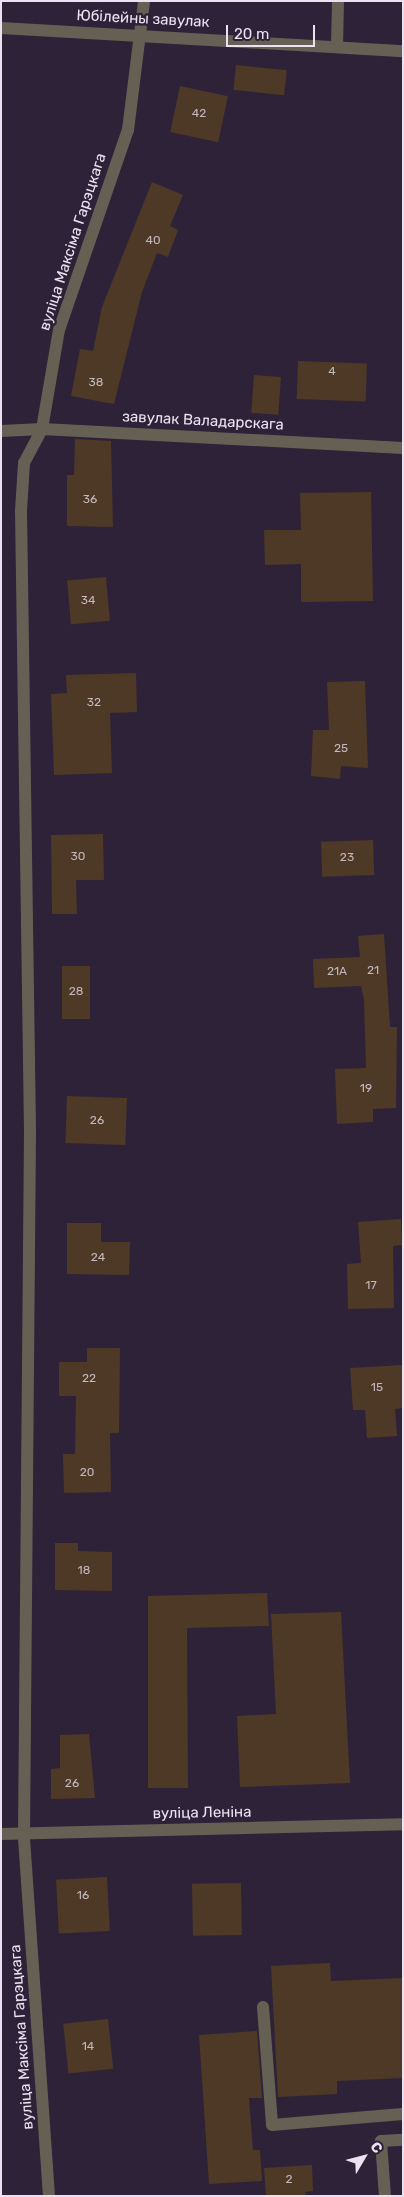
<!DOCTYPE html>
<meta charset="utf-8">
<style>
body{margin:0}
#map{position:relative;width:404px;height:2197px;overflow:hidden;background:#2e2238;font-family:Rubik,sans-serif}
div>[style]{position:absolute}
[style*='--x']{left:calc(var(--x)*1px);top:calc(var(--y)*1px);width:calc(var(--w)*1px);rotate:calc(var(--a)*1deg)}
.building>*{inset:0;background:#4e3926;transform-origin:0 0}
.minor>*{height:12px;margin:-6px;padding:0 6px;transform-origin:6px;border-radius:6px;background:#656054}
span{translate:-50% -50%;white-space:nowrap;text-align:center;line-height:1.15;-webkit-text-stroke:5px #2e2238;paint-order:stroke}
.number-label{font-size:12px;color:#c3b8be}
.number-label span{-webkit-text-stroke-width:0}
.street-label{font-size:15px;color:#eae2f1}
.frame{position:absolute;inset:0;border:2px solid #eae2f1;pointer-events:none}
.north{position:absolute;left:339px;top:2132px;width:50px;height:50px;-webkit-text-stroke:4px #2e2238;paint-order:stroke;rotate:53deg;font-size:14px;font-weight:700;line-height:20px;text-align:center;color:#eae2f1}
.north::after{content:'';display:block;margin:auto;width:18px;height:22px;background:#eae2f1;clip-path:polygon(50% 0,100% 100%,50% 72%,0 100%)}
.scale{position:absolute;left:226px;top:25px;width:89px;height:22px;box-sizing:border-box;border:2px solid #eae2f1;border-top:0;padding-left:6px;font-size:15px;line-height:18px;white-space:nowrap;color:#eae2f1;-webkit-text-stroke:4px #2e2238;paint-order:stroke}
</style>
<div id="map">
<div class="building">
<i style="left:236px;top:65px;width:51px;height:25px;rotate:6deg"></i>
<i style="left:180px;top:86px;width:49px;height:47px;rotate:12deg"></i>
<i style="clip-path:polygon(152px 182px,183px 195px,170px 226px,178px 230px,168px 257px,157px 253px,142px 292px,114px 404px,71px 396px,80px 349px,93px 351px,102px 307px)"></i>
<i style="left:298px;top:361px;width:69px;height:38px;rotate:2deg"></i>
<i style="left:254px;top:375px;width:27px;height:38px;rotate:4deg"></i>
<i style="clip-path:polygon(75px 439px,111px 441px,113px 527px,67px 526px,67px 475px,74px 475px)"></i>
<i style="clip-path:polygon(371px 492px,373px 601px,301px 602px,301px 564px,265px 565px,264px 530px,301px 530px,300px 493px)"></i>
<i style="left:106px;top:577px;width:44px;height:39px;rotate:85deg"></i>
<i style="clip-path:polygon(136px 673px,137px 712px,110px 713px,112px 773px,54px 775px,51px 694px,67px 693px,66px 675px)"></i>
<i style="clip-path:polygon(365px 681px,368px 768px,341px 766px,340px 779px,311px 776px,313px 730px,329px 730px,327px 682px)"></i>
<i style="clip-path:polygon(103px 834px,104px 880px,76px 880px,77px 914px,52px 914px,51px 835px)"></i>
<i style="left:373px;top:840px;width:35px;height:52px;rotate:88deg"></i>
<i style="clip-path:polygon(384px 934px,390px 1027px,397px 1027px,396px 1108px,373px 1109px,373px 1122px,337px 1124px,335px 1069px,366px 1068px,364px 1000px,361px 986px,314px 988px,313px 959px,360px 957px,358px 936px)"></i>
<i style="left:62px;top:966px;width:28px;height:53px"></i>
<i style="left:67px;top:1096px;width:60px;height:47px;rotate:2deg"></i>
<i style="clip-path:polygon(401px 1219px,402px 1245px,393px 1246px,394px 1308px,348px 1309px,347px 1264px,361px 1263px,358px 1222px)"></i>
<i style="clip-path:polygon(67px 1223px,101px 1223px,101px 1242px,130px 1242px,129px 1275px,67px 1274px)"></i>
<i style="clip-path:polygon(87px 1348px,120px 1348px,119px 1433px,110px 1433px,111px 1492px,64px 1493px,63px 1454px,75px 1454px,76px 1396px,59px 1396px,59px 1362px,87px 1362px)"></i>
<i style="clip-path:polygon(403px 1365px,403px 1408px,395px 1409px,397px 1436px,367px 1438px,365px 1410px,353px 1410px,350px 1368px)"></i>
<i style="clip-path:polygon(55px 1543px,78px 1543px,78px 1551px,112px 1552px,112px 1591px,55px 1590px)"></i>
<i style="clip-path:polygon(267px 1593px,269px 1626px,187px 1628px,188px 1788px,148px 1788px,148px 1596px)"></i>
<i style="clip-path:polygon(341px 1612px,350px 1783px,240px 1787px,237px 1716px,276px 1714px,271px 1614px)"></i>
<i style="clip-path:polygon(89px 1734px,95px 1798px,51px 1799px,51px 1769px,60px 1768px,60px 1735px)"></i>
<i style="left:107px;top:1877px;width:54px;height:51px;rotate:87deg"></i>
<i style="left:241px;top:1883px;width:52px;height:49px;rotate:89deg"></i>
<i style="clip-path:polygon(330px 1963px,331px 1981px,403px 1978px,403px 2078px,337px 2081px,337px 2094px,278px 2097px,271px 1966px)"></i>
<i style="left:108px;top:2019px;width:50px;height:45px;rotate:84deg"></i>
<i style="clip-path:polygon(257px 2031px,262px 2098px,249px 2098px,253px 2150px,260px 2150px,262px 2181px,209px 2184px,199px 2035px)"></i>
<i style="clip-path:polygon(312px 2165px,313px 2191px,305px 2192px,306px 2196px,266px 2196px,264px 2168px)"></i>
</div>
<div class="minor">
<i style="--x:1;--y:28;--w:403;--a:3.3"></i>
<i style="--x:337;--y:46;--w:45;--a:-88.7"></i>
<i style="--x:1;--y:431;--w:41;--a:-2.8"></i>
<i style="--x:42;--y:429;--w:361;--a:3"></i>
<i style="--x:1;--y:1834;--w:402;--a:-1.4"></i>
<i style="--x:263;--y:2007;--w:118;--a:85.6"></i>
<i style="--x:272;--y:2125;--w:131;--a:-4.8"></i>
<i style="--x:49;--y:2196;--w:363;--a:-94"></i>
<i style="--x:24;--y:1834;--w:704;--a:-89.51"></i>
<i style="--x:30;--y:1130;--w:619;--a:-90.83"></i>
<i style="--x:21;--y:511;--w:48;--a:-86.4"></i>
<i style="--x:24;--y:463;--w:38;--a:-62"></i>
<i style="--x:42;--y:429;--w:100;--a:-80.3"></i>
<i style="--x:59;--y:330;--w:212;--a:-71"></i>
<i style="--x:128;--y:130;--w:130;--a:-82.9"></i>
<i style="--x:385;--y:2196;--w:55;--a:-94.2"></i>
<i style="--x:381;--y:2141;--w:22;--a:-3"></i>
</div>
<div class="number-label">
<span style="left:199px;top:114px">42</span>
<span style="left:153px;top:241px">40</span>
<span style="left:332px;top:372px">4</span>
<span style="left:96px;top:383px">38</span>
<span style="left:90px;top:500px">36</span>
<span style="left:88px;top:601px">34</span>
<span style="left:94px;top:703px">32</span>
<span style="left:341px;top:749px">25</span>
<span style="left:78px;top:857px">30</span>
<span style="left:347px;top:858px">23</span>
<span style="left:373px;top:971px">21</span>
<span style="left:337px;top:972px">21А</span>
<span style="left:76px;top:992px">28</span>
<span style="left:366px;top:1089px">19</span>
<span style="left:97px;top:1121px">26</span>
<span style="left:98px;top:1258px">24</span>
<span style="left:371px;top:1286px">17</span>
<span style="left:89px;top:1379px">22</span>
<span style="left:377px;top:1388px">15</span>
<span style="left:87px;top:1473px">20</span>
<span style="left:84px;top:1571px">18</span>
<span style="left:72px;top:1784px">26</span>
<span style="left:83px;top:1896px">16</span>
<span style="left:88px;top:2047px">14</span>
<span style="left:289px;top:2180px">2</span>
</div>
<div class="street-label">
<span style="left:143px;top:19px;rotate:3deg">Юбілейны завулак</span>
<span style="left:73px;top:242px;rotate:-72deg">вуліца Максіма Гарэцкага</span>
<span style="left:203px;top:421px;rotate:3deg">завулак Валадарскага</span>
<span style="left:202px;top:1813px;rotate:-1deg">вуліца Леніна</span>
<span style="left:22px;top:2037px;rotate:-94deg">вуліца Максіма Гарэцкага</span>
</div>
<div class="frame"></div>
<div class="north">С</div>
<div class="scale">20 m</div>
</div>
